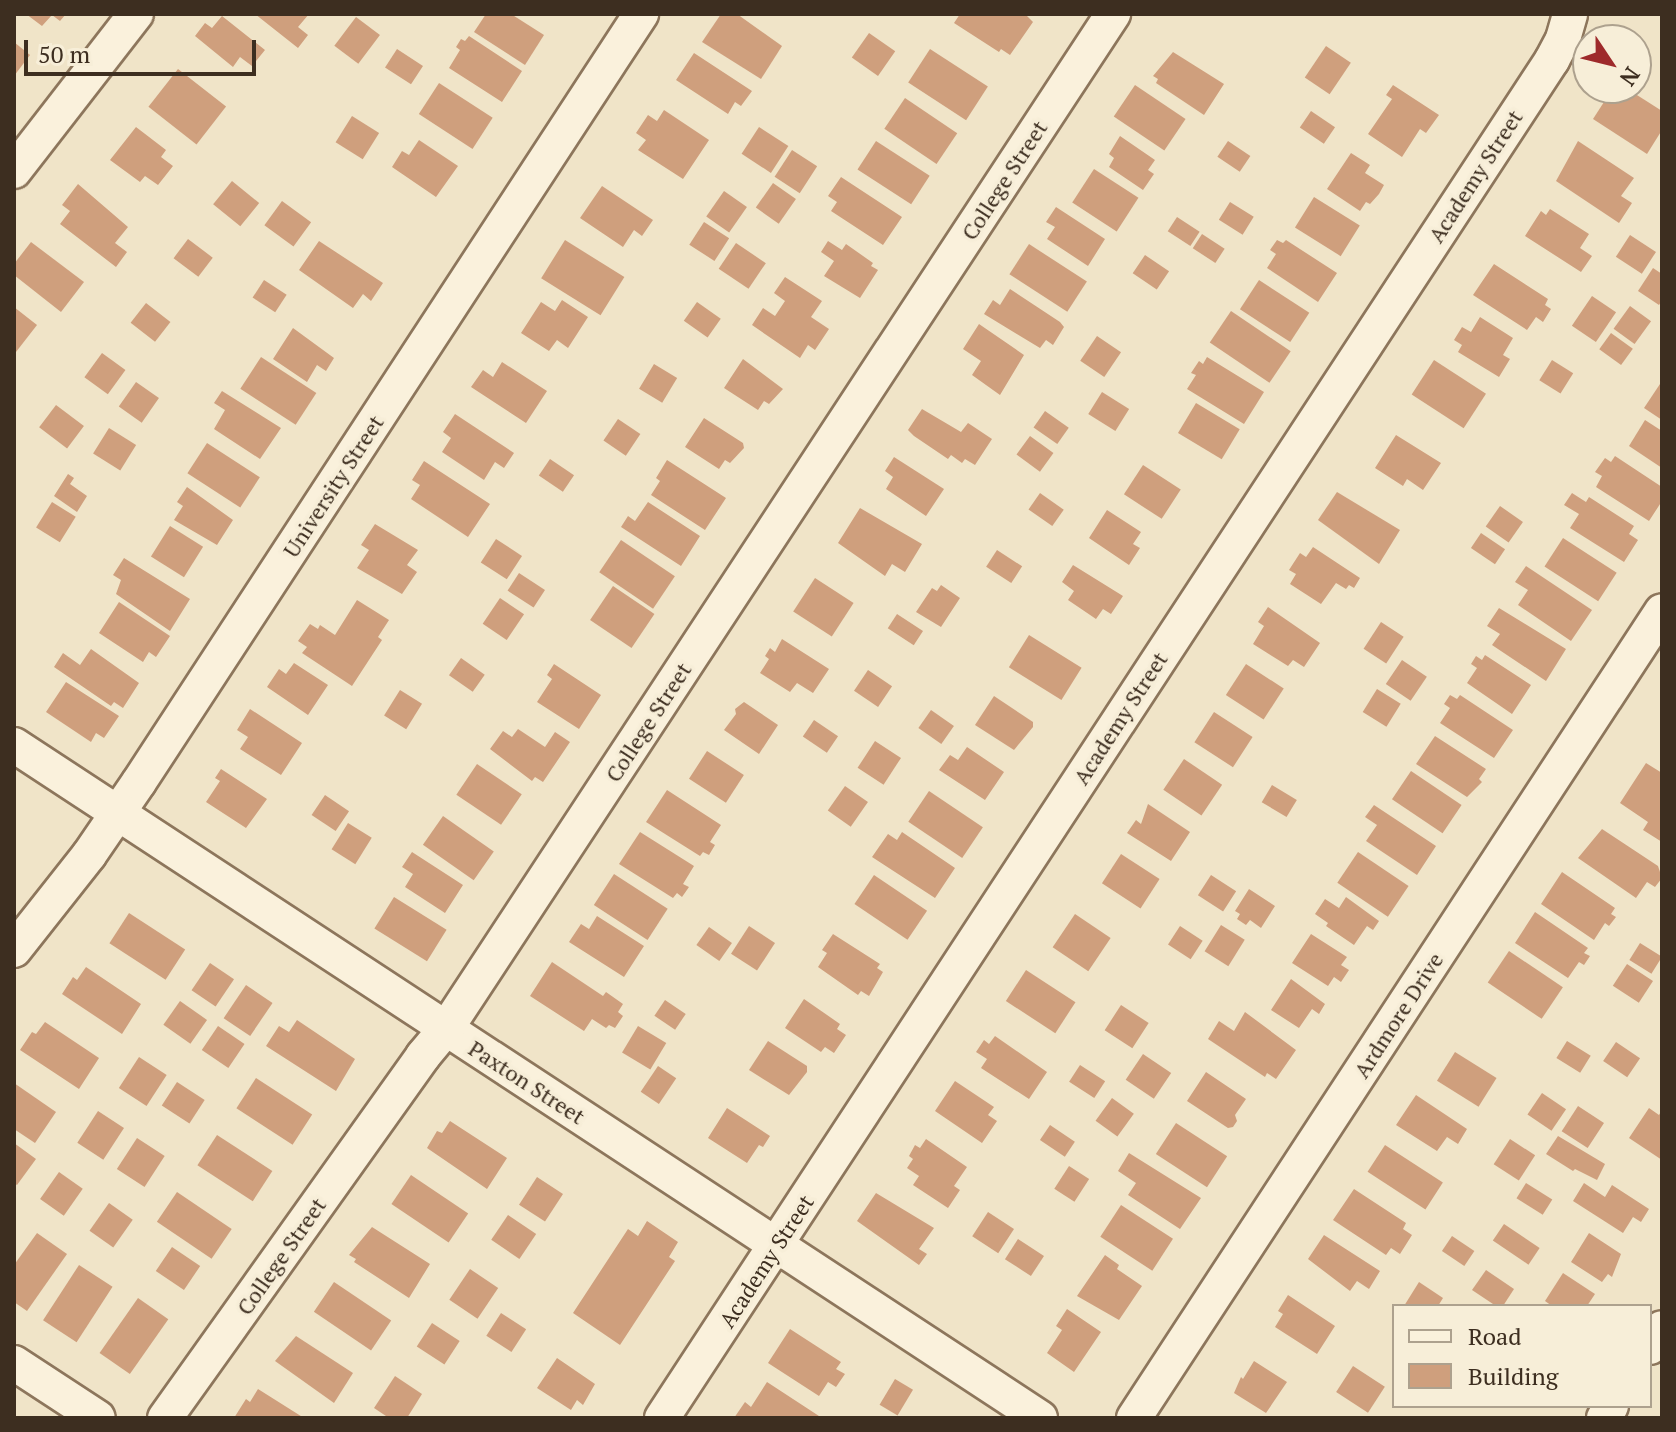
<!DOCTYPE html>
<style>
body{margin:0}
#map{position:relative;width:1676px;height:1432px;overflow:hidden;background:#f0e4c8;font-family:"PT Serif",serif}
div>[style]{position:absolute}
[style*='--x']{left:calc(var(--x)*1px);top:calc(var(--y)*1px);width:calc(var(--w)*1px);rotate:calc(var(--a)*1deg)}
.building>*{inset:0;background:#cf9f7d;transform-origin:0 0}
.roads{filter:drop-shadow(2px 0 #8d765c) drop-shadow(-2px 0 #8d765c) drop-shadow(0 2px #8d765c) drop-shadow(0 -2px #8d765c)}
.street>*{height:34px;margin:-17px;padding:0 17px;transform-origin:17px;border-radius:17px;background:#faf1dc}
span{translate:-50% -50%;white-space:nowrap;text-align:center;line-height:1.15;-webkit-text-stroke:7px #f7eed8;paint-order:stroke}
.street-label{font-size:22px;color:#3d2e20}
.frame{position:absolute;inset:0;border:16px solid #3d2e20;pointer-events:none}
.legend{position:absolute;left:1392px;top:1304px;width:260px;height:104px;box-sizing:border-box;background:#f7eed8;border:2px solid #ada18e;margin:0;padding:10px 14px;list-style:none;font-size:24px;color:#3d2e20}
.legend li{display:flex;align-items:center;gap:16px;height:40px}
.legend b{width:40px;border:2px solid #ada18e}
.north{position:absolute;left:1572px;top:24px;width:80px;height:80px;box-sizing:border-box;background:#f7eed8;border:2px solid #ada18e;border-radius:50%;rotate:125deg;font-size:22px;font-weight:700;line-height:32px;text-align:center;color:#3d2e20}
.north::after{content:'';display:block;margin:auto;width:28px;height:36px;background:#9e2a2b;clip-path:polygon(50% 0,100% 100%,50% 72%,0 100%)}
.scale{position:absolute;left:24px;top:40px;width:232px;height:36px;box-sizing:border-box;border:4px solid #3d2e20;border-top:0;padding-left:10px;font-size:24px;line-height:28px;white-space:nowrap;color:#3d2e20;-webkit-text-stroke:6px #f7eed8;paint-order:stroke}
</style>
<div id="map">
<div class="building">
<i style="clip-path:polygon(26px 14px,66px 14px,60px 21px,52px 15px,42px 26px)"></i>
<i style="clip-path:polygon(255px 14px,309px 14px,298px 27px,308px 35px,298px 48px)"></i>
<i style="clip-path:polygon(486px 14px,511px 14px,544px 35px,525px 65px,474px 32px)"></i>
<i style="clip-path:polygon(721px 14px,737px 14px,782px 46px,761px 79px,702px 42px)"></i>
<i style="clip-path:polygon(960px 14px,1025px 14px,1033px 22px,1010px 55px,1001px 49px,999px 52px,954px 23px)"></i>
<i style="clip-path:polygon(222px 16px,265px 50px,252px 66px,240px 57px,233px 67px,195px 36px,205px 23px,212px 28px)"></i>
<i style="left:356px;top:17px;width:30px;height:36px;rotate:37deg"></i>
<i style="left:869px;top:33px;width:32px;height:30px;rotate:35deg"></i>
<i style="clip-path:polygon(469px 36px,522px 71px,502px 102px,449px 68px,460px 50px,456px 47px,461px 39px,465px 41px)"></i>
<i style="clip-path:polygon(14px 42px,30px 55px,14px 76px)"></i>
<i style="left:1326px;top:46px;width:30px;height:38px;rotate:34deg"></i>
<i style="left:397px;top:49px;width:31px;height:22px;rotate:33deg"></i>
<i style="left:930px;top:49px;width:69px;height:40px;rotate:33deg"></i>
<i style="clip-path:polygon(1173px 52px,1224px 84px,1204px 115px,1156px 83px,1158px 79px,1153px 76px)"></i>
<i style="clip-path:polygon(694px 53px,752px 91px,741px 106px,735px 102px,728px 114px,676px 80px)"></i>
<i style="left:178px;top:69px;width:61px;height:48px;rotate:38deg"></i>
<i style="left:439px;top:83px;width:64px;height:37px;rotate:33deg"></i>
<i style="left:1135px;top:85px;width:61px;height:38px;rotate:34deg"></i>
<i style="clip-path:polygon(1393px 85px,1439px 115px,1426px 133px,1420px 129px,1402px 157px,1368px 134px,1392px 99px,1386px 95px)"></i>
<i style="clip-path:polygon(1613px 88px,1626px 88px,1662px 111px,1662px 130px,1647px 154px,1593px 119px)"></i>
<i style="left:905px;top:98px;width:63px;height:37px;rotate:34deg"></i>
<i style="clip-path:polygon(664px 110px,709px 140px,683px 179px,638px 150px,646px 140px,636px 133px,648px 115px,657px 121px)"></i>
<i style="left:1311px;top:111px;width:29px;height:20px;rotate:34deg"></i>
<i style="left:352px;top:116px;width:32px;height:31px;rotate:32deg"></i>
<i style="clip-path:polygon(136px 127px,166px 150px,161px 157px,173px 166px,158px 185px,145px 176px,140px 182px,110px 160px)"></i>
<i style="left:759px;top:127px;width:35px;height:32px;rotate:33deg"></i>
<i style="clip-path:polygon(1120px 136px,1155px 160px,1148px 170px,1154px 174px,1143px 190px,1109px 167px,1114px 158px,1109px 154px)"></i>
<i style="clip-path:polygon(419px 140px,458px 166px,436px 197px,392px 167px,402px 151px,409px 155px)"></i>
<i style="left:876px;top:141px;width:64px;height:34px;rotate:33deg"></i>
<i style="left:1228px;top:141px;width:27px;height:19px;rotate:34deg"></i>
<i style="clip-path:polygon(1578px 141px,1634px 178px,1621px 196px,1632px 203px,1619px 223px,1556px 181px)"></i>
<i style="left:792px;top:150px;width:30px;height:32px;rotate:33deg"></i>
<i style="clip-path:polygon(1351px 153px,1370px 165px,1365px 173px,1384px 185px,1379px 194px,1370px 204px,1366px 202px,1360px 211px,1327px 189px)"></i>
<i style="left:1094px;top:169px;width:53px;height:40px;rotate:33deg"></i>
<i style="clip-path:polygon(841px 177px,902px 217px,883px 245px,831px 211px,837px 202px,828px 196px)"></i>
<i style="left:232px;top:181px;width:35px;height:30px;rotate:39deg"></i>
<i style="left:773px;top:183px;width:28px;height:30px;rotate:35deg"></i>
<i style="clip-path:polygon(78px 184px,128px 227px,115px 243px,127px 252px,116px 267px,60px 224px,70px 211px,62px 205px)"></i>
<i style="clip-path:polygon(602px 186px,653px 220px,642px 236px,634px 230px,623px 247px,580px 218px)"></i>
<i style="left:724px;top:191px;width:28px;height:31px;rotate:35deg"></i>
<i style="left:1314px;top:197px;width:54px;height:36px;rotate:32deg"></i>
<i style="left:282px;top:201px;width:36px;height:30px;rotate:36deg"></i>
<i style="left:1230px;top:202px;width:28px;height:21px;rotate:32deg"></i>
<i style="clip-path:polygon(1056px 207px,1105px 239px,1088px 266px,1047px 239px,1055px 227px,1046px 222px)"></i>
<i style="clip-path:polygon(1550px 209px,1589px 234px,1580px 248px,1592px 256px,1581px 272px,1525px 236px,1541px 211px,1546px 215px)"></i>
<i style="left:1177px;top:217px;width:27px;height:17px;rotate:33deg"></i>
<i style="left:704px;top:222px;width:30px;height:27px;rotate:33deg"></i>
<i style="left:1202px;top:234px;width:27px;height:17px;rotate:33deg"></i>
<i style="left:1630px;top:235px;width:31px;height:26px;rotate:33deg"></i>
<i style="left:188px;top:239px;width:31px;height:24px;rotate:37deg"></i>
<i style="left:565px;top:240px;width:70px;height:45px;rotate:32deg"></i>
<i style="clip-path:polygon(1277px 240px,1283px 243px,1286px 240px,1337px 273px,1318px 302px,1267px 268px,1276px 254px,1270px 250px)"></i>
<i style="clip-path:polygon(319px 241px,383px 283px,371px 301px,363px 294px,353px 308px,299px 270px)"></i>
<i style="clip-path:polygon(828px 241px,842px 250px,846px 244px,873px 263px,871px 266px,878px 270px,860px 298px,824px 276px,834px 261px,821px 252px)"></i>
<i style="clip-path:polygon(31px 242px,84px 282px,61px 312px,14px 275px,14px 264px)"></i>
<i style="left:736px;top:243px;width:36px;height:31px;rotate:34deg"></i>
<i style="left:1029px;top:244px;width:69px;height:36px;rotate:33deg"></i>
<i style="left:1145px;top:255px;width:29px;height:22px;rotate:34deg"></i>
<i style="clip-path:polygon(1494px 264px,1548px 299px,1545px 305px,1551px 309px,1543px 322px,1536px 317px,1527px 330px,1473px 295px)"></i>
<i style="clip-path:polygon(1653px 268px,1662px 274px,1662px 300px,1659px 305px,1638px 291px)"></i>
<i style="clip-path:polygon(785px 277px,822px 301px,811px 317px,829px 329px,815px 350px,808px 345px,800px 358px,752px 325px,763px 308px,775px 316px,785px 301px,774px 293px)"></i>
<i style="left:264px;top:280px;width:27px;height:21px;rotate:33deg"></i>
<i style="left:1259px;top:280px;width:60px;height:35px;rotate:33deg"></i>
<i style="clip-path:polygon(1010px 289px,1060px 322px,1064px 327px,1053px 345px,1046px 340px,1040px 348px,984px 314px,993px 300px,1000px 305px)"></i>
<i style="left:1592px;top:296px;width:29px;height:36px;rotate:34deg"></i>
<i style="clip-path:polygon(562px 300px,588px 317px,568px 348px,557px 340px,549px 351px,521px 333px,541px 302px,555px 311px)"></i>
<i style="left:697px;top:302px;width:29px;height:23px;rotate:35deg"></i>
<i style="left:146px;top:303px;width:31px;height:25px;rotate:38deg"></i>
<i style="left:1630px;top:306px;width:26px;height:28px;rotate:36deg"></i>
<i style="clip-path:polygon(14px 307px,37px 325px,16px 352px,14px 350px)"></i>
<i style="left:1231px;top:311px;width:72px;height:38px;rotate:34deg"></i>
<i style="clip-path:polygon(1480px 317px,1513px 338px,1503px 355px,1510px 359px,1499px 377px,1458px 352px,1462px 345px,1454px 340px,1462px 327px,1471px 332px)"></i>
<i style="clip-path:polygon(979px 324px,1024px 355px,1000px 395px,972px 375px,981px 361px,963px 349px)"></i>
<i style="clip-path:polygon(293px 328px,334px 358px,326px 371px,317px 365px,307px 382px,273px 359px)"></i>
<i style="left:1611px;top:333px;width:27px;height:20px;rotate:36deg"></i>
<i style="left:1097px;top:336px;width:29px;height:30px;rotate:34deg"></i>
<i style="left:102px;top:353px;width:29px;height:30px;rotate:36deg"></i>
<i style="left:261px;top:357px;width:66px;height:38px;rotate:33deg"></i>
<i style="clip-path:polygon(1207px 357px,1264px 392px,1244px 424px,1187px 389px,1196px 375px,1191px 373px,1199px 361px,1203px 364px)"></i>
<i style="clip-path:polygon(743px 359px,783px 389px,769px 404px,764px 401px,758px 410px,724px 388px)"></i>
<i style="left:1434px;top:360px;width:62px;height:41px;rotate:33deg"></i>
<i style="left:1552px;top:360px;width:25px;height:24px;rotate:32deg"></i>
<i style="clip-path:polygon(502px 362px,547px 391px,526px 423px,471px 387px,483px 370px,493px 377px)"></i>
<i style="left:654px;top:364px;width:27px;height:29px;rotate:31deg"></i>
<i style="clip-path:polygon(1662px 381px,1662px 420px,1644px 408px)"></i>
<i style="left:136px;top:382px;width:28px;height:30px;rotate:35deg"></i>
<i style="clip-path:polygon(222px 391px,281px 428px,260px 459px,214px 429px,225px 410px,214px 403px)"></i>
<i style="left:1102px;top:392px;width:32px;height:26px;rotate:32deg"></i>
<i style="left:1196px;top:403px;width:51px;height:35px;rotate:31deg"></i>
<i style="left:56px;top:405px;width:35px;height:28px;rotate:37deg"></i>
<i style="clip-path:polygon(922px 409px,961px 432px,968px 423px,992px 439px,975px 465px,965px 459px,962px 463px,951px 455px,948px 459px,914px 436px,908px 430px)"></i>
<i style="left:1045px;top:411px;width:29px;height:20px;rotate:35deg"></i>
<i style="clip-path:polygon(455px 414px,514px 453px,504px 468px,495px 462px,484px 480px,442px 452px,451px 438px,443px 432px)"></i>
<i style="clip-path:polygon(704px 418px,743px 443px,744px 448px,730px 463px,725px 460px,719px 469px,685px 447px)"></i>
<i style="left:618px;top:419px;width:27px;height:26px;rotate:34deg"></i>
<i style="clip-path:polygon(1645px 420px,1662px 431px,1662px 468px,1629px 446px)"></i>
<i style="left:109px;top:428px;width:32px;height:30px;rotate:32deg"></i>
<i style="clip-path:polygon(1396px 435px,1441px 463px,1423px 490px,1407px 479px,1403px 486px,1375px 468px)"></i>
<i style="left:1030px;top:436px;width:29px;height:23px;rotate:36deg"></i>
<i style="left:207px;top:443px;width:63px;height:36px;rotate:33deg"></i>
<i style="clip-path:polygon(1615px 456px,1662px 487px,1662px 501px,1649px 521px,1596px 487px,1602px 476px,1595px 472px,1605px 458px,1611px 462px)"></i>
<i style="clip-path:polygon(894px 457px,944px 489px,926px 516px,886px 489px,893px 477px,885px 471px)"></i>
<i style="left:550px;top:459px;width:29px;height:20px;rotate:34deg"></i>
<i style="clip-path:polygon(667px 460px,726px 498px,705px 530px,651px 495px,660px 481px,656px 478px)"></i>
<i style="clip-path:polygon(424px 461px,490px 504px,468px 537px,411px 499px,420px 485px,412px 480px)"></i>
<i style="left:1143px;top:465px;width:45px;height:35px;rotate:33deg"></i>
<i style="clip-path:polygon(68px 474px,74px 478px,70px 484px,87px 496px,77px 512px,54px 496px)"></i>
<i style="clip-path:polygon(187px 487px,233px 520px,217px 545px,174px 520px,183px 506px,177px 502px)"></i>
<i style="clip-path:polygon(1337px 492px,1400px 530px,1379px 564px,1318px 520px)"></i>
<i style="left:1040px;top:493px;width:29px;height:20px;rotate:35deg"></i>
<i style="clip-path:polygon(1572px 493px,1586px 502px,1589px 497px,1634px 526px,1629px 534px,1638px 540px,1624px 562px,1570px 528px,1579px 514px,1564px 505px)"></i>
<i style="left:52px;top:502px;width:28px;height:30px;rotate:32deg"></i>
<i style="clip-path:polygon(648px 502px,700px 536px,681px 566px,621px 527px,628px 516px,635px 521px)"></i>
<i style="left:1500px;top:506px;width:28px;height:25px;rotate:35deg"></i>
<i style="clip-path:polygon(860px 508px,922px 544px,905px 572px,892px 564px,885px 576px,838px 543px)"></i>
<i style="clip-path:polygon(1107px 510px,1141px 532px,1133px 544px,1140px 548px,1129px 565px,1089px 538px)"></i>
<i style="clip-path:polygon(375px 524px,418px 550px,407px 565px,417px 572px,402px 594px,357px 568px,369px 550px,361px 545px)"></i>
<i style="left:170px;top:526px;width:39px;height:36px;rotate:32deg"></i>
<i style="left:1481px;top:533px;width:29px;height:18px;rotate:34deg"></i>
<i style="left:1563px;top:538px;width:64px;height:34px;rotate:33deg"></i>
<i style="left:496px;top:539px;width:31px;height:28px;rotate:33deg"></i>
<i style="left:621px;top:540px;width:65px;height:39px;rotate:34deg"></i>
<i style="clip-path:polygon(1313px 547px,1360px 578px,1354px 588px,1349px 585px,1346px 589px,1336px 583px,1321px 604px,1290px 584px,1296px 574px,1289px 570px,1300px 553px,1306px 557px)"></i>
<i style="left:997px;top:550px;width:30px;height:20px;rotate:33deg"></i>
<i style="clip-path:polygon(124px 558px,190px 599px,170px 631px,116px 594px,121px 580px,113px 575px)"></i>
<i style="clip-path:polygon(1073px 565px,1123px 596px,1111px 614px,1103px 609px,1096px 619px,1068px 600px,1074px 591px,1062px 582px)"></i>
<i style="clip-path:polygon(1526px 566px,1592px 610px,1571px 641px,1518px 605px,1528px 590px,1515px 582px)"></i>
<i style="left:519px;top:573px;width:31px;height:21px;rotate:33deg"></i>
<i style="left:815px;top:578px;width:46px;height:40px;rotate:33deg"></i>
<i style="clip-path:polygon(941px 585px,960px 598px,941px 627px,916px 612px,932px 588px,937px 591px)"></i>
<i style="left:613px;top:586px;width:50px;height:41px;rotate:34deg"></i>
<i style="left:500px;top:598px;width:29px;height:31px;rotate:34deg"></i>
<i style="clip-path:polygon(357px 600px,389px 620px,378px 637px,382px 640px,352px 686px,302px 653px,307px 647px,298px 641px,310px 624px,318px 629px,320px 625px,335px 635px)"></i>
<i style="clip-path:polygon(119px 602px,170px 636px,156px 657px,149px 652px,143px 662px,99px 633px)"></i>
<i style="clip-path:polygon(1268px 607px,1320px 643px,1304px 667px,1293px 660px,1288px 666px,1253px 644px,1264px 626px,1258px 622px)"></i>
<i style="clip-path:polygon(1499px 608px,1566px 649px,1546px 681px,1492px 645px,1500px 634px,1487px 626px)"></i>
<i style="left:897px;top:614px;width:31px;height:17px;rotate:33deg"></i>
<i style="left:1381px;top:622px;width:27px;height:32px;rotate:33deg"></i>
<i style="left:1029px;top:635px;width:62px;height:38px;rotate:32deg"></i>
<i style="clip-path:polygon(782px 639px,829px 669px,813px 693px,797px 683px,790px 692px,760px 673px,769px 659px,765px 656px,770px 648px,775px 652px)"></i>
<i style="clip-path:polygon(91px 649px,139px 683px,123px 708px,114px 702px,111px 706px,54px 667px,63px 653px,80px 665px)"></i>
<i style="clip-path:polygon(1485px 655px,1531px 685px,1512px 714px,1467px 683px,1477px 668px,1471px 664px,1476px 656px,1482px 660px)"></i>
<i style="left:461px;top:658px;width:29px;height:21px;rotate:35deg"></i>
<i style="left:1402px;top:660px;width:30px;height:29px;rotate:34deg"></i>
<i style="clip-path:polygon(294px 663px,328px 685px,308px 715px,267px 687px,279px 669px,286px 674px)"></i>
<i style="clip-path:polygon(554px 664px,601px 695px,579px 729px,537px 702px,552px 679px,547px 675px)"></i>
<i style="left:1246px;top:664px;width:45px;height:37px;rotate:33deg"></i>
<i style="left:868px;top:670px;width:29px;height:25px;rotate:34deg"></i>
<i style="clip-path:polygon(66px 682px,119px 716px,104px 738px,96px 733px,91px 742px,46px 712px)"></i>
<i style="left:1377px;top:689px;width:28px;height:27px;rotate:32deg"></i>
<i style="left:400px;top:690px;width:26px;height:30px;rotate:32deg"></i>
<i style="clip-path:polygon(1450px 695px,1457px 699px,1460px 695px,1513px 730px,1494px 758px,1440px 723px,1450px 708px,1444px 704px)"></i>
<i style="clip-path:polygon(994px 696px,1033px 722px,1033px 727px,1014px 750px,975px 725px)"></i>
<i style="clip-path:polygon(744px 702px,778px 725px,759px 754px,724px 730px,736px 714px,735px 709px)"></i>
<i style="clip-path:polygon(250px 709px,302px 743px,281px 775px,240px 749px,248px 737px,237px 730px)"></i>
<i style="left:931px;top:710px;width:28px;height:22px;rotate:35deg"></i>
<i style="left:1214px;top:712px;width:46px;height:36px;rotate:33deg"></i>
<i style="left:814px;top:720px;width:29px;height:20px;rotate:34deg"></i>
<i style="clip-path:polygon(518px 729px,545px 747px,555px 732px,570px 742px,543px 782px,535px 777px,532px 781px,490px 749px,503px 731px,512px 737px)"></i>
<i style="clip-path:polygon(1435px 736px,1486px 769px,1479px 779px,1482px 782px,1467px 797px,1416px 764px)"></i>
<i style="left:875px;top:741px;width:31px;height:32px;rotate:33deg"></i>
<i style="clip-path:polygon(967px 747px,1004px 772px,985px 800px,939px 770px,950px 755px,958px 760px)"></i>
<i style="left:707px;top:751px;width:44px;height:33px;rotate:33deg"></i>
<i style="left:1184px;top:759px;width:46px;height:37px;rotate:34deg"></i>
<i style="clip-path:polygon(1646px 763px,1662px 773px,1662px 842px,1643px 830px,1648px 822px,1620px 803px)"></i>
<i style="left:477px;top:764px;width:54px;height:37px;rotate:34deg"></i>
<i style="clip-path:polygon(221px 769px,267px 799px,246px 828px,206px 802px,220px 781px,215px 778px)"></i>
<i style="left:1411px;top:771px;width:61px;height:34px;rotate:34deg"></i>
<i style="left:1272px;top:785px;width:29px;height:20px;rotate:31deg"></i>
<i style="left:845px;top:786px;width:28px;height:30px;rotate:35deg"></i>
<i style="clip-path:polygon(667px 790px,721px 825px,710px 842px,715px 845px,709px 855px,703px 852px,700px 856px,646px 822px)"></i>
<i style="left:929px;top:791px;width:65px;height:37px;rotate:34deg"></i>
<i style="left:325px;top:795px;width:29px;height:24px;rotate:34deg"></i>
<i style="clip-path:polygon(1148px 804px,1190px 832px,1171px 861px,1127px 833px,1136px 820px,1141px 824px)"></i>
<i style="clip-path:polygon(1374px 805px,1436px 846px,1417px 875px,1366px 841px,1377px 825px,1365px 817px)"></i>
<i style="left:443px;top:816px;width:62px;height:35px;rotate:35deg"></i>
<i style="left:348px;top:823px;width:28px;height:31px;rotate:32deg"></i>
<i style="clip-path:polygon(1602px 829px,1658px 866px,1662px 878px,1655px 887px,1647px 882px,1636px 898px,1578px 858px)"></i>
<i style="clip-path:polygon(640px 832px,694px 866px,683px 884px,689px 887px,682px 897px,677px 893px,673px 898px,619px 864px)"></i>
<i style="clip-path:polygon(902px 832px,955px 868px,935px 898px,872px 857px,888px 834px,897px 840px)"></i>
<i style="clip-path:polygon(412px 852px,463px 885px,445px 913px,405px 887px,413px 874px,402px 867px)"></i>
<i style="left:1358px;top:852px;width:61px;height:37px;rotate:34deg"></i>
<i style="left:1121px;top:854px;width:46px;height:35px;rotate:33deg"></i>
<i style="clip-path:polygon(1562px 872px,1615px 908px,1611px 914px,1616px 917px,1609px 926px,1605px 923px,1594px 940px,1541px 904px)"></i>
<i style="left:614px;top:874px;width:64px;height:37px;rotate:33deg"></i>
<i style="left:874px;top:875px;width:64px;height:35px;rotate:34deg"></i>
<i style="left:1211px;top:875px;width:30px;height:24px;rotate:33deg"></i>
<i style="clip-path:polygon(1249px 889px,1275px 906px,1261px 928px,1250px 920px,1246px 925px,1237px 919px,1240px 914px,1235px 911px)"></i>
<i style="left:394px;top:897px;width:62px;height:37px;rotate:32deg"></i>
<i style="clip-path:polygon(1346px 897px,1379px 921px,1373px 930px,1367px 926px,1354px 945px,1326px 926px,1328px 923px,1315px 914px,1325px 899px,1339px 908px)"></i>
<i style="clip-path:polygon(1535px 912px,1588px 948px,1584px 953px,1590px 956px,1584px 965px,1579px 962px,1568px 978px,1515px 943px)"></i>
<i style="left:129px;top:913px;width:67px;height:36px;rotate:33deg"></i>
<i style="left:1075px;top:914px;width:43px;height:40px;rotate:34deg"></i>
<i style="clip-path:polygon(597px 916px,644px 946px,624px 977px,569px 942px,581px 924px,589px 929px)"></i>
<i style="left:1221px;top:925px;width:28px;height:31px;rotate:32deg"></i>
<i style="left:749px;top:926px;width:31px;height:33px;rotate:33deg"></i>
<i style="left:1180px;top:926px;width:27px;height:22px;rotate:33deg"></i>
<i style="left:709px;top:927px;width:28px;height:22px;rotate:35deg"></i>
<i style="clip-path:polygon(833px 934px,880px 964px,877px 968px,883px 972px,869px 996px,861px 991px,858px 995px,818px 967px,827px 953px,822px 950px)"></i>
<i style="clip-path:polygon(1311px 934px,1347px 957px,1341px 965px,1349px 970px,1341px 982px,1334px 977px,1328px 986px,1292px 963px)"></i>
<i style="left:1640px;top:943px;width:26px;height:20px;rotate:32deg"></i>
<i style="left:1509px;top:951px;width:65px;height:38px;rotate:34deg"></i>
<i style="clip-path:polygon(552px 962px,603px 996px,606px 992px,623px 1004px,618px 1012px,623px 1016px,615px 1028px,609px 1025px,606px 1028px,592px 1019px,584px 1031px,530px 996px)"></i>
<i style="left:210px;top:963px;width:29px;height:33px;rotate:34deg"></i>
<i style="left:1627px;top:964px;width:31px;height:26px;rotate:33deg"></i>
<i style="clip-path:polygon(86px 967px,141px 1004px,122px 1034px,62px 994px,73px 977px,77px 980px)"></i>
<i style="left:1026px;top:970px;width:59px;height:37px;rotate:33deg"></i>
<i style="clip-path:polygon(1291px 979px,1325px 1004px,1319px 1014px,1312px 1009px,1299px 1028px,1271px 1010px)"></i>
<i style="left:246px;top:985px;width:32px;height:40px;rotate:34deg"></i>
<i style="clip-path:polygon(804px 999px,840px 1024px,837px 1029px,846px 1035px,834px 1053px,825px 1047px,821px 1052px,785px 1028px)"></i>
<i style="left:665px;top:1000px;width:25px;height:19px;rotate:34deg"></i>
<i style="left:180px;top:1001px;width:33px;height:29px;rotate:35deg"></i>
<i style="left:1121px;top:1005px;width:33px;height:30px;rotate:33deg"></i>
<i style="clip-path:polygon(1245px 1012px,1296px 1050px,1276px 1079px,1267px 1073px,1265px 1077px,1208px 1039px,1219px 1021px,1234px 1031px)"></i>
<i style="clip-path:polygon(297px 1020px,355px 1059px,336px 1091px,266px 1046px,279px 1026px,289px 1032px)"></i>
<i style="clip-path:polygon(45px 1022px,99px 1058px,79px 1089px,20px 1050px,32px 1032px,36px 1034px)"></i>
<i style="left:218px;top:1026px;width:32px;height:29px;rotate:34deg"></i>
<i style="left:638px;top:1026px;width:33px;height:31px;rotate:31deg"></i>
<i style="clip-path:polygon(995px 1036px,1047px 1072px,1029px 1099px,981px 1068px,987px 1059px,976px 1052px,984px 1040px,989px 1044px)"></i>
<i style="clip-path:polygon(768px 1041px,807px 1066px,807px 1072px,789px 1095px,749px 1070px)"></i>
<i style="left:1567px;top:1041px;width:28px;height:20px;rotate:32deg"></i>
<i style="left:1616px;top:1042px;width:29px;height:23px;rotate:34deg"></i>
<i style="left:1455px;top:1052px;width:49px;height:34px;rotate:32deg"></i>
<i style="left:1143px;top:1054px;width:34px;height:31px;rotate:34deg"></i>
<i style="left:139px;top:1057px;width:33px;height:37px;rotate:33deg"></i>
<i style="left:1080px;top:1065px;width:30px;height:20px;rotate:33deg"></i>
<i style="left:658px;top:1066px;width:22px;height:31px;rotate:34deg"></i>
<i style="clip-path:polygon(1206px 1072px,1246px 1099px,1235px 1115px,1237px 1121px,1233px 1127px,1228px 1128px,1187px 1101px)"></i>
<i style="left:256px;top:1078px;width:67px;height:36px;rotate:33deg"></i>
<i style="clip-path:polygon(955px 1081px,994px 1107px,988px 1115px,997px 1121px,982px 1143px,935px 1111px)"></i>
<i style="left:177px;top:1082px;width:33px;height:28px;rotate:33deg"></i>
<i style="clip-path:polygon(14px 1083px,56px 1112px,35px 1143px,14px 1129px)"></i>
<i style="left:1542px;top:1093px;width:29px;height:26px;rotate:34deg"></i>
<i style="clip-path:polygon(1416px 1095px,1467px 1129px,1458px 1144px,1447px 1137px,1437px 1151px,1396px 1125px)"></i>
<i style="left:1112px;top:1098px;width:27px;height:28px;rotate:36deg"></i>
<i style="left:1578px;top:1106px;width:31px;height:30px;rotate:33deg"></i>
<i style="clip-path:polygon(727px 1108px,770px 1136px,763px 1147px,759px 1145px,747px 1163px,708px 1138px)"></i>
<i style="clip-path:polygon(1649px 1108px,1659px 1115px,1662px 1110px,1662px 1160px,1629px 1138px)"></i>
<i style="left:98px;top:1111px;width:31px;height:38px;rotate:33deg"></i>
<i style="clip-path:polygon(450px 1121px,507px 1158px,487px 1189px,427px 1148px,437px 1131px,442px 1133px)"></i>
<i style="left:1176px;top:1123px;width:61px;height:37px;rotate:33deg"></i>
<i style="left:1050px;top:1125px;width:30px;height:18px;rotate:34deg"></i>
<i style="left:217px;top:1135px;width:66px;height:36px;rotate:33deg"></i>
<i style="clip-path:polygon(1558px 1136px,1605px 1164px,1597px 1180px,1575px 1169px,1573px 1171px,1546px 1154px)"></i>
<i style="left:137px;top:1138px;width:33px;height:37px;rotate:33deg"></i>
<i style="clip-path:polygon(926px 1139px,967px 1167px,954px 1186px,960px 1190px,948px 1208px,913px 1185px,919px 1176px,907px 1168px,913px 1159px,909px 1156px,915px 1145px,920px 1148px)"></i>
<i style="left:1510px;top:1139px;width:30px;height:30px;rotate:33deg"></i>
<i style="clip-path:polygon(14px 1143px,36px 1159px,17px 1185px,14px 1183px)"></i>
<i style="left:1385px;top:1145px;width:69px;height:32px;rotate:33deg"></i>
<i style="clip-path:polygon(1129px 1153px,1201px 1198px,1180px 1229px,1128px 1195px,1136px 1183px,1118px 1171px)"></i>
<i style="left:1069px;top:1166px;width:24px;height:27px;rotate:33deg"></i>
<i style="left:59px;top:1172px;width:29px;height:33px;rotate:35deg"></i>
<i style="left:411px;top:1175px;width:69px;height:35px;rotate:34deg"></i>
<i style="left:537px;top:1177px;width:31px;height:33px;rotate:33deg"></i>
<i style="left:1526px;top:1183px;width:31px;height:18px;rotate:32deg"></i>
<i style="clip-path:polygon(1584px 1183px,1605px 1197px,1612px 1185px,1649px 1209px,1641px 1222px,1633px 1217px,1623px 1233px,1573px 1201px)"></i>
<i style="clip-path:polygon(1354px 1189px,1406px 1223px,1403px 1229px,1412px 1235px,1400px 1254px,1391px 1248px,1386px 1255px,1333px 1220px)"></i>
<i style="left:177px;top:1192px;width:66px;height:36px;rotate:34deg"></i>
<i style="clip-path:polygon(876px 1193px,934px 1228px,919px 1249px,927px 1254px,919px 1265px,857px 1221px)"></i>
<i style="left:109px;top:1203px;width:29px;height:34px;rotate:35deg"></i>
<i style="left:1121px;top:1205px;width:62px;height:38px;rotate:33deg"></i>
<i style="left:988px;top:1212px;width:31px;height:29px;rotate:33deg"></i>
<i style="left:508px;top:1215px;width:34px;height:30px;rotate:34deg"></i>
<i style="clip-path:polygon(647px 1221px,678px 1242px,669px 1257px,675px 1261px,620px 1345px,573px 1313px,628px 1229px,638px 1236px)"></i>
<i style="left:1504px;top:1224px;width:43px;height:20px;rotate:34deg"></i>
<i style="clip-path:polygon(372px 1227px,430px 1264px,409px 1298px,354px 1262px,356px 1259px,349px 1255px)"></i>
<i style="clip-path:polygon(37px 1233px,67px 1254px,27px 1311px,14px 1302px,14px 1265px)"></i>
<i style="clip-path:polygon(1589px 1233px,1621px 1254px,1612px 1277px,1608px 1274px,1602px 1282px,1571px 1262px)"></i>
<i style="clip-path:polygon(1324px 1235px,1380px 1271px,1369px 1289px,1357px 1281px,1350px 1291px,1308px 1259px)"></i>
<i style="left:1452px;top:1236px;width:27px;height:18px;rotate:34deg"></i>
<i style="left:1018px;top:1239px;width:31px;height:24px;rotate:33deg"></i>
<i style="left:172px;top:1247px;width:34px;height:29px;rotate:34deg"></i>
<i style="clip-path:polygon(1105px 1255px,1119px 1265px,1117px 1269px,1142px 1286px,1119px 1320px,1077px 1296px)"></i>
<i style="left:79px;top:1265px;width:40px;height:66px;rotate:33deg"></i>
<i style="left:470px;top:1269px;width:34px;height:37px;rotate:34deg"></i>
<i style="clip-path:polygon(1486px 1270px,1514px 1289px,1503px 1306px,1496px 1306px,1472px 1290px)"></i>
<i style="clip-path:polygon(1563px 1273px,1595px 1294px,1587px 1306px,1552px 1306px,1545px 1301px)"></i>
<i style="left:334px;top:1282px;width:69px;height:36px;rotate:34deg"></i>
<i style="clip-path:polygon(1419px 1282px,1443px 1298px,1438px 1306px,1404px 1306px)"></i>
<i style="clip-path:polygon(1288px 1295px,1335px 1326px,1317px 1354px,1275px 1327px,1283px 1314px,1278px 1311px)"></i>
<i style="left:138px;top:1298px;width:37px;height:67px;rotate:35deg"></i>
<i style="clip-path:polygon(1067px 1309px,1101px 1332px,1074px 1372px,1047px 1353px,1062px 1330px,1056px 1326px)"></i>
<i style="left:501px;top:1313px;width:30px;height:27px;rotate:33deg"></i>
<i style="left:432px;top:1323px;width:33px;height:28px;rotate:33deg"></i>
<i style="clip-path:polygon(790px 1329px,841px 1362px,836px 1369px,845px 1374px,836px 1387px,828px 1382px,819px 1396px,768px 1363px)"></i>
<i style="clip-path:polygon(296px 1336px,353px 1373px,334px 1403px,275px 1361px)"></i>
<i style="clip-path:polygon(557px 1358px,595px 1384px,583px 1405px,577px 1400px,571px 1410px,537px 1388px)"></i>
<i style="clip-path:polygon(1254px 1361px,1287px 1382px,1266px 1413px,1234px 1393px,1241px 1377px,1243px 1379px)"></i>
<i style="left:1353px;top:1366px;width:38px;height:31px;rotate:33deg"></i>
<i style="clip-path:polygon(395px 1376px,422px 1394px,407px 1418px,389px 1418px,374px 1408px)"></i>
<i style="left:895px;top:1379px;width:21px;height:30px;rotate:31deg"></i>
<i style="clip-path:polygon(767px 1382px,819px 1416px,818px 1418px,734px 1418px,745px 1402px,751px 1407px)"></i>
<i style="clip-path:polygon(258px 1389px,304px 1418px,234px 1418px,246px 1399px,250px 1402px)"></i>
</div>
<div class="roads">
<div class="street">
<i style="--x:14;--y:171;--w:199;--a:-52.2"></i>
<i style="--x:14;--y:745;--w:1227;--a:33.26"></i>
<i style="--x:14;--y:950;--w:121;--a:-51.7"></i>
<i style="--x:89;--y:855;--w:88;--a:-55.6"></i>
<i style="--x:139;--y:782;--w:918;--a:-56.83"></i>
<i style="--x:1650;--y:1347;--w:22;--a:-58"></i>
<i style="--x:14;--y:1363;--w:100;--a:33.2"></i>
<i style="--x:165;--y:1418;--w:445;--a:-54.5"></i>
<i style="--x:423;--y:1056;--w:35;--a:-50"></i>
<i style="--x:446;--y:1029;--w:1215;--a:-56.69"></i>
<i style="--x:662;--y:1418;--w:1624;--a:-56.76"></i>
<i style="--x:1552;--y:60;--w:24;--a:-62"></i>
<i style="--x:1563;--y:39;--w:26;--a:-74"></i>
<i style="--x:1134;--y:1418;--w:964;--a:-56.8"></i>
<i style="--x:1604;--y:1418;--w:14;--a:-60"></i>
</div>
</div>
<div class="street-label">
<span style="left:1475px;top:176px;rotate:-57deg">Academy Street</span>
<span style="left:1004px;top:180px;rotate:-57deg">College Street</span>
<span style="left:333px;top:486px;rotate:-57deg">University Street</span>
<span style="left:1120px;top:718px;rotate:-57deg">Academy Street</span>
<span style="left:648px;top:722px;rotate:-57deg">College Street</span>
<span style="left:1398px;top:1015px;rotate:-57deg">Ardmore Drive</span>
<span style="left:527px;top:1082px;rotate:33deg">Paxton Street</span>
<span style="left:281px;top:1256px;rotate:-55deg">College Street</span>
<span style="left:766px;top:1261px;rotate:-57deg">Academy Street</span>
</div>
<div class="frame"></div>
<ul class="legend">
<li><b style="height:10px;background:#faf1dc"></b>Road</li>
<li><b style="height:22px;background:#cf9f7d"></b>Building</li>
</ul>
<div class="north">N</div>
<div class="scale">50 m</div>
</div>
